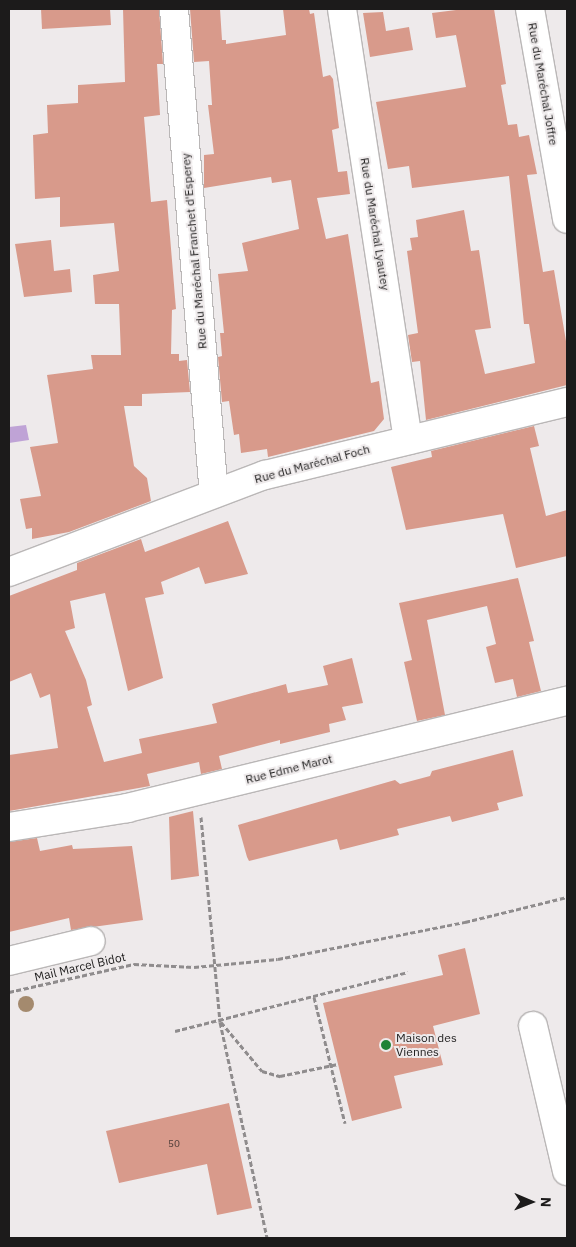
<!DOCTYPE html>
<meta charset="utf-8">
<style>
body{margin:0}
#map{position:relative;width:576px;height:1247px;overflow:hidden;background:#eeeaeb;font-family:"IBM Plex Sans",sans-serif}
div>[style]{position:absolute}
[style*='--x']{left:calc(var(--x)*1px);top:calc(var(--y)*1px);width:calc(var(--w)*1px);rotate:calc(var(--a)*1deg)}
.water>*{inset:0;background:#bfa3d6}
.building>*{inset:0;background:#d89a8b}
.path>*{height:3px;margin-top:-1.5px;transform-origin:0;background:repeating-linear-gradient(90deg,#8f8c8d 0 5px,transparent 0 7.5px)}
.roads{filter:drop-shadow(1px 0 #bab7b7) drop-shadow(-1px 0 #bab7b7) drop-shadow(0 1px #bab7b7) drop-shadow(0 -1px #bab7b7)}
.minor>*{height:28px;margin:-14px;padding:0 14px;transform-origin:14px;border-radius:14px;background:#fff}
.trees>*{width:16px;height:16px;margin:-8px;border-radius:50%;background:#a48a6e}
.dots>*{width:14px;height:14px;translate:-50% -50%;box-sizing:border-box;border:2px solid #eeeaeb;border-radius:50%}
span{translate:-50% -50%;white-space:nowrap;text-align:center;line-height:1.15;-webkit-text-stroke:4px #eeeaeb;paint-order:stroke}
.number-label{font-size:10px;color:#4b3b37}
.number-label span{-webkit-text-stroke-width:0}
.street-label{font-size:12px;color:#1c1b1b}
.poi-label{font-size:12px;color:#1c1b1b}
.left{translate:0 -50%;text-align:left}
.frame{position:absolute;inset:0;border:10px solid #1c1b1b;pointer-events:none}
.north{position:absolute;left:506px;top:1177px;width:50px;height:50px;-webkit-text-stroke:4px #eeeaeb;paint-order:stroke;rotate:91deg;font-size:14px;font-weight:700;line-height:20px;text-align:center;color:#1c1b1b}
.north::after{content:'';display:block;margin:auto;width:18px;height:22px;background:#1c1b1b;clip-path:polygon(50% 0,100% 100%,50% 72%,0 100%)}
</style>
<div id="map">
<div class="water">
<i style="clip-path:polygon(26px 425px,29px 440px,9px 443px,9px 427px)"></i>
</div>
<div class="building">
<i style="clip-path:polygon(41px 9px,110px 9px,111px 25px,42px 29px)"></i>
<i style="clip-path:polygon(123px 9px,159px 9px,163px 64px,157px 64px,160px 115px,144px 117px,151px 202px,167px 200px,176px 309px,172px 310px,171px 354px,179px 354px,179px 361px,187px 360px,190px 392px,142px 394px,142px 406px,124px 406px,134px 466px,147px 478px,151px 501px,69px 532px,32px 539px,32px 528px,26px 529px,20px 499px,41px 496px,30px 447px,58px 443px,47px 375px,93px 369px,91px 355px,121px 355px,119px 304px,95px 304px,93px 275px,119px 271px,114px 223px,60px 227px,60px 197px,35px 199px,33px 135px,48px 133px,47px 105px,78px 103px,78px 85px,125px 82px)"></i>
<i style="clip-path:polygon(190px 9px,220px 9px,222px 40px,226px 40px,226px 44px,286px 35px,283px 9px,309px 9px,310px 14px,314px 13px,323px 77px,330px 75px,333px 79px,339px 128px,332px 130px,338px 172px,347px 171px,350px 194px,317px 198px,326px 239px,348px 234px,371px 383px,379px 381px,384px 419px,374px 431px,268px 457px,267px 449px,241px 453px,239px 434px,234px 435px,229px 401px,222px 402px,218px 357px,222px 356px,220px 333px,224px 333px,218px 274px,248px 271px,242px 243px,299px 229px,291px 180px,272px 183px,271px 177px,204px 188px,204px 155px,214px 154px,208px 105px,212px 105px,209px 61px,194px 62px)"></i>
<i style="clip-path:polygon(464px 9px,494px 9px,506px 84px,501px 85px,508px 125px,517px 124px,519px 137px,529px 135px,537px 174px,527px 175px,543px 272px,554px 270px,567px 347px,567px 385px,426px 420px,420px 361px,412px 362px,408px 335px,418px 333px,407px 251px,412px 250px,410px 238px,418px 237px,416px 220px,464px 210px,471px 251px,479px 250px,491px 328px,475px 330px,485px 374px,535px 363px,529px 324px,524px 324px,509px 176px,412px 188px,409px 166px,388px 169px,376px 102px,466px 87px,456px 35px,436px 38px,432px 13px)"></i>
<i style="clip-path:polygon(383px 12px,386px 31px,409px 27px,413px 50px,370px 57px,363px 13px)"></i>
<i style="clip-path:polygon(51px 240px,54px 271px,70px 269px,72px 292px,24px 297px,15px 244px)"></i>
<i style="clip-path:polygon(534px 426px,539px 446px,530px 448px,546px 516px,567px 510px,567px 556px,516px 568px,503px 514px,406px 530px,391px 467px,432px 457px,431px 451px)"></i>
<i style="clip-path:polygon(228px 521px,248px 574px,205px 584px,199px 567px,161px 582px,164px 594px,145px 598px,163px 678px,128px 691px,105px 593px,70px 601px,75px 628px,65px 631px,86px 680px,92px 705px,87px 707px,104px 762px,142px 753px,139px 739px,217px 723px,212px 704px,286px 684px,288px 693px,328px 685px,323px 666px,352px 658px,363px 703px,342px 707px,346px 720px,329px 724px,330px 732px,280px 744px,280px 740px,219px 756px,222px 769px,201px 774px,199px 762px,147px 774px,150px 786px,9px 811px,9px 755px,58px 748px,50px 694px,40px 698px,31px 673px,9px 682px,9px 596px,77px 570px,77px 563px,141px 539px,145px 552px)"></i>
<i style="clip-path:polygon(518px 578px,534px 641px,529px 642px,541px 691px,517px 697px,513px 679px,495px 683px,486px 647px,496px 644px,487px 606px,427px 620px,445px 715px,417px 721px,404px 662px,412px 660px,399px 603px)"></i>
<i style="clip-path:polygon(513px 750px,523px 796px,497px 803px,499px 810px,452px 822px,450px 816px,397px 829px,399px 835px,340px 850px,337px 839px,249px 861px,247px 857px,238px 825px,395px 780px,400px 784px,430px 776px,432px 771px)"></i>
<i style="clip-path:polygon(193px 811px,199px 876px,171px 880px,169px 817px)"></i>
<i style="clip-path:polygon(37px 838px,40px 851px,72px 845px,73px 849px,132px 846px,143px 920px,71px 930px,69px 918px,9px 932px,9px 842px)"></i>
<i style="clip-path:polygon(465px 948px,480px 1014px,433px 1026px,443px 1065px,394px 1076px,402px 1108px,352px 1121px,323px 1003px,443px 975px,438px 955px)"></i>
<i style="clip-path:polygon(229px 1103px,252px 1208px,217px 1215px,207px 1164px,119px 1183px,106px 1131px)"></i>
</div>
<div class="path">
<i style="--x:201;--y:817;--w:206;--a:84.7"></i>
<i style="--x:220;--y:1022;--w:221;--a:77.7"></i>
<i style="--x:9;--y:992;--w:128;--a:-12.6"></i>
<i style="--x:134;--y:964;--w:60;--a:2.9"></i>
<i style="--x:194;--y:967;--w:84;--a:-5.4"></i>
<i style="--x:278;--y:959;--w:191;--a:-11.2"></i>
<i style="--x:465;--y:922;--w:105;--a:-13.8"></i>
<i style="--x:314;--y:997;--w:130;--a:76.2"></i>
<i style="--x:221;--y:1022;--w:64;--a:50.1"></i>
<i style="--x:262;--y:1071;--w:19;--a:16"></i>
<i style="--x:280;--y:1076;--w:59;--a:-11.7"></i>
<i style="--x:175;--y:1031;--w:240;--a:-14.2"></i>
</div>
<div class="roads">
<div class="minor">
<i style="--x:174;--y:9;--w:486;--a:85.3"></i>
<i style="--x:342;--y:9;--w:436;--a:81.3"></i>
<i style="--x:530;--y:9;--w:213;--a:80"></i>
<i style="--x:9;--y:572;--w:274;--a:-20.8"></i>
<i style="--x:265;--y:475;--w:311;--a:-13.6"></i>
<i style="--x:9;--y:827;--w:120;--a:-9.1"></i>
<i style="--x:127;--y:808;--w:453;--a:-13.7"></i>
<i style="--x:9;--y:961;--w:84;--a:-13.7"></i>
<i style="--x:533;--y:1026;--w:149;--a:76.8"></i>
</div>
</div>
<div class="trees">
<i style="left:26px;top:1004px"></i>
</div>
<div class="dots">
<i style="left:386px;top:1045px;background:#1f8337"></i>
</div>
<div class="number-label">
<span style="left:174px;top:1144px">50</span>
</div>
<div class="street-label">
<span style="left:543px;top:84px;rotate:80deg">Rue du Maréchal Joffre</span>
<span style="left:375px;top:224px;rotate:81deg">Rue du Maréchal Lyautey</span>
<span style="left:194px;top:251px;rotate:-95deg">Rue du Maréchal Franchet d'Esperey</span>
<span style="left:312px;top:464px;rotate:-15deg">Rue du Maréchal Foch</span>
<span style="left:289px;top:769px;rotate:-14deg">Rue Edme Marot</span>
<span style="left:80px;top:967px;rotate:-13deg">Mail Marcel Bidot</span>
</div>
<div class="poi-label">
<span class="left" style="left:396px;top:1045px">Maison des<br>Viennes</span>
</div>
<div class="frame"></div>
<div class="north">N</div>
</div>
